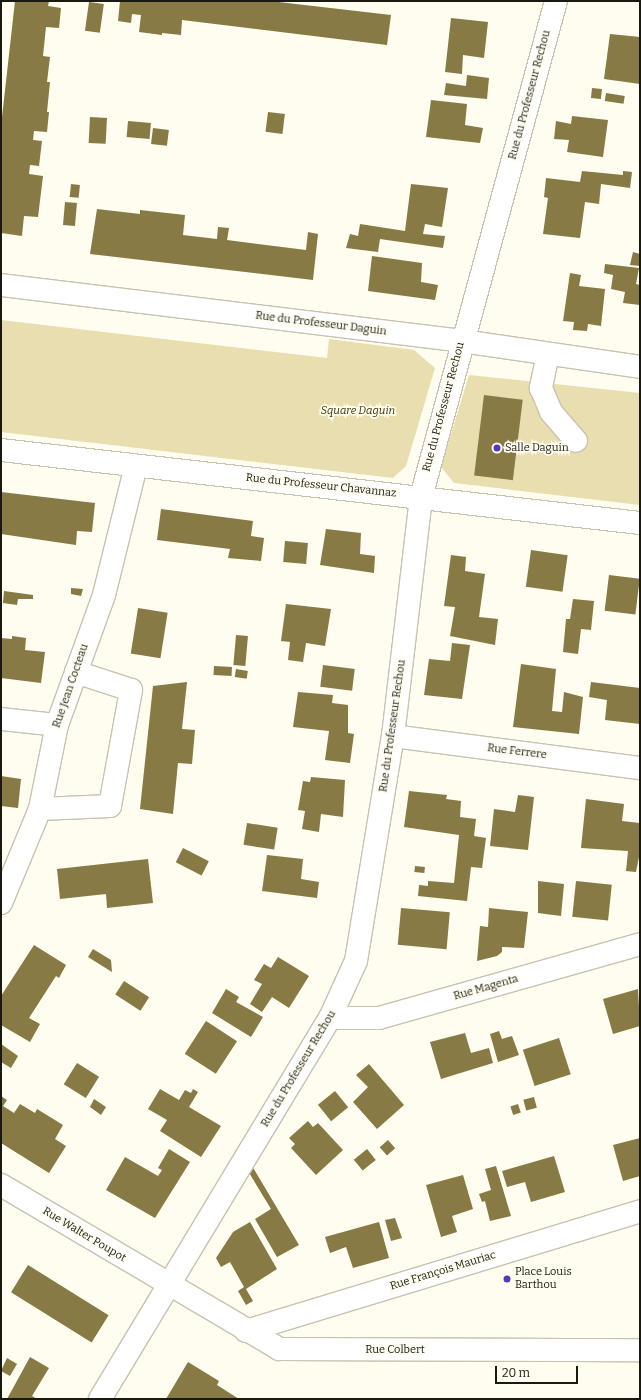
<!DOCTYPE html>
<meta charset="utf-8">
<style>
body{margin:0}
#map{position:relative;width:641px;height:1400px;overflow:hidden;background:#fffcf0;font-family:Bitter,serif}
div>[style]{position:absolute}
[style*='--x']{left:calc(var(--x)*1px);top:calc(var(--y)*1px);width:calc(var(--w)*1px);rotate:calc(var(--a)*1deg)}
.green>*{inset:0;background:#e9deaf}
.building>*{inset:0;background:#877a44;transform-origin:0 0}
.roads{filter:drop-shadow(1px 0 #c7c3b0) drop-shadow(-1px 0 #c7c3b0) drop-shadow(0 1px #c7c3b0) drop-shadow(0 -1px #c7c3b0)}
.minor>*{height:22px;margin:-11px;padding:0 11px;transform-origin:11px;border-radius:11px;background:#fff}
.dots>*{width:11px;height:11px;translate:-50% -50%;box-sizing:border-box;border:2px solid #fffcf0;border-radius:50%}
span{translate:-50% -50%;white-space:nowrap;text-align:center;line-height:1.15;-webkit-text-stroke:3.5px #fffcf0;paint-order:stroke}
.street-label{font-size:11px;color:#191811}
.park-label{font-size:11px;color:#3a3001;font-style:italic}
.poi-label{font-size:11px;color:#191811}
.left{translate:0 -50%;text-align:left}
.frame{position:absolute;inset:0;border:2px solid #191811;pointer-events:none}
.scale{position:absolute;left:495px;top:1366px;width:83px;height:18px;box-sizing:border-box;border:2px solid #191811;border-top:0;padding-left:5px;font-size:12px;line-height:14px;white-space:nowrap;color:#191811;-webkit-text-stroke:3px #fffcf0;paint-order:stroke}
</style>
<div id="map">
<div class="green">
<i style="clip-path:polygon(1px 320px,327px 358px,329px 339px,414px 350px,435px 368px,406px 466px,393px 478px,1px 432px)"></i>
<i style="clip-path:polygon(469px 375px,640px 393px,640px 505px,454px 483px,441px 467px)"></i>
</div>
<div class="building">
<i style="clip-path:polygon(15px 1px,49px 1px,48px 6px,61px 8px,59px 28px,46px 27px,43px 56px,50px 57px,47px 82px,50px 82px,47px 112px,49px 112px,47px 132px,34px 131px,33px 140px,42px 141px,39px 166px,30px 165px,29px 174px,43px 176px,38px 217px,24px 216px,22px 236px,1px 233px,1px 126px)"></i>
<i style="clip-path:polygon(120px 1px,270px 1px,391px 15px,387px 45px,182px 20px,181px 35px,162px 33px,162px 35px,139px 32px,141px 15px,132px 14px,131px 23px,118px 21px)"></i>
<i style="left:89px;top:2px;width:15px;height:29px;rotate:8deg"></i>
<i style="clip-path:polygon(451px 18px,488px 22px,484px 58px,463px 55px,462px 74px,445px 72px)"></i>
<i style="clip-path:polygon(610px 34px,640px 37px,640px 84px,604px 79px)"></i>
<i style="clip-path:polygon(467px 75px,489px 78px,487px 99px,444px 95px,446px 83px,466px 86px)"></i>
<i style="left:592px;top:88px;width:10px;height:10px;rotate:6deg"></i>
<i style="left:606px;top:93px;width:19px;height:8px;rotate:9deg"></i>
<i style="clip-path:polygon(431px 100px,467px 104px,465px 125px,483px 128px,480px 143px,426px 137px)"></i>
<i style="left:268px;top:112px;width:17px;height:20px;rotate:7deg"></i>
<i style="clip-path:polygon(572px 116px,608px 120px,603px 157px,567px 152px,569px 140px,554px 139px,556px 121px,571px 124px)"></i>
<i style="left:90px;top:117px;width:17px;height:26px;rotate:3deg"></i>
<i style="left:128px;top:121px;width:23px;height:16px;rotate:5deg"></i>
<i style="left:153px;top:128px;width:16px;height:16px;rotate:7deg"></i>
<i style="clip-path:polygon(582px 171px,623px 175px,623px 171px,632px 172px,630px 188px,601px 184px,599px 204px,585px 202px,580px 238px,543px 234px,548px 198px,544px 197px,546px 178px,580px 182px)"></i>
<i style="left:71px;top:184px;width:9px;height:13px;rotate:6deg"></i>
<i style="clip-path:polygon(411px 184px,448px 188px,442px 227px,425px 224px,423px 234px,445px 236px,443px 248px,380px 239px,378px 252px,346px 248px,350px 234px,358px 236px,360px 224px,405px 231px)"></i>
<i style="left:65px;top:202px;width:12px;height:23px;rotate:5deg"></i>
<i style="clip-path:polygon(97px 209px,140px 214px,140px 210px,185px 215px,183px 235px,217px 239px,218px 227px,229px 228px,227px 240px,306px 250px,308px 232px,318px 234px,313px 280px,90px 254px)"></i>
<i style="clip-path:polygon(633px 252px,640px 254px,640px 266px,630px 265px)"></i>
<i style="clip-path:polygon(372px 256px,422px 263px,421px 282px,438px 285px,435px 300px,368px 291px)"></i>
<i style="clip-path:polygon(605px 264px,639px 268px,636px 284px,640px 285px,640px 305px,623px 303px,625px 292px,611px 289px,613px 275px,604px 273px)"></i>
<i style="clip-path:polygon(570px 273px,581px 275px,579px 286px,605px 289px,601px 326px,588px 324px,587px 331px,573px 330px,574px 322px,563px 321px)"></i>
<i style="left:484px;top:395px;width:39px;height:81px;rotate:7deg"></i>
<i style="clip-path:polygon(1px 492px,95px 503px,92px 532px,77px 531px,76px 545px,1px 534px)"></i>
<i style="clip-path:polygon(161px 509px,253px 521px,251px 536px,264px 538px,261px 561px,228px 558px,230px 549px,157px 540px)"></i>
<i style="clip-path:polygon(326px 529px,361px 533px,360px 554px,375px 556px,374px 573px,320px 565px)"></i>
<i style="left:285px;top:541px;width:23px;height:21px;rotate:5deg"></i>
<i style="left:531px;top:550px;width:37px;height:37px;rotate:8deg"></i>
<i style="clip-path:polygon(451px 555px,466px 557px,465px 571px,485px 574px,479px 617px,498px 619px,495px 645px,450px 636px,455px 607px,444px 606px)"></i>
<i style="left:609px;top:575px;width:31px;height:36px;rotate:7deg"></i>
<i style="clip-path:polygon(71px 588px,83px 589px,81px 596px,71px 594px)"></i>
<i style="clip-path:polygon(4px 591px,33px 595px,33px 599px,18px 599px,17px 605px,3px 603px)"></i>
<i style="clip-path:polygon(573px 599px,594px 601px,591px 630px,581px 629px,578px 654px,563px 652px,566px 619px,570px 619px)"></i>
<i style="clip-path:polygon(286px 604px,331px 609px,325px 646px,306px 643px,303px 662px,288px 660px,290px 642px,281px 641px)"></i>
<i style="left:138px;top:608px;width:30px;height:46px;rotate:9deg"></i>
<i style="left:236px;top:635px;width:12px;height:30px;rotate:5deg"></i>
<i style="clip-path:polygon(12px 636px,26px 638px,25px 650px,45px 652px,41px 683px,1px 678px,1px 638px,12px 639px)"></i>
<i style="clip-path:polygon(452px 643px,470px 645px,462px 699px,424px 695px,429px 659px,450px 661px)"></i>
<i style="clip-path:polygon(521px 664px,556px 669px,552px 711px,562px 712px,564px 692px,583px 697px,579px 734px,513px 727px)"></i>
<i style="left:323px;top:665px;width:32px;height:22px;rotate:7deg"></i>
<i style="left:214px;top:666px;width:18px;height:9px;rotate:3deg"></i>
<i style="left:236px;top:669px;width:12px;height:8px;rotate:9deg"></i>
<i style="clip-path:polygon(187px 682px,182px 729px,195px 730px,192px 764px,178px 763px,173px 814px,140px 809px,153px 686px)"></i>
<i style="clip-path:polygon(591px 682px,640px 688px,640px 724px,605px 720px,607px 700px,589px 697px)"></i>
<i style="clip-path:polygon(298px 692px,333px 695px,332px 703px,348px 705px,348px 733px,354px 734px,350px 763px,325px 760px,329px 731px,293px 727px)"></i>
<i style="clip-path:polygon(1px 776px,21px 779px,18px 808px,1px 806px)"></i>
<i style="clip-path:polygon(311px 777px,345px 780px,343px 817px,321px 814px,319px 832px,302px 829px,305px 811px,298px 810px,303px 781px,310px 782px)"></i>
<i style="clip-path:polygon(409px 791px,447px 795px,446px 799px,461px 801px,460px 817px,476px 819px,474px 836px,486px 838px,482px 868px,471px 867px,467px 901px,418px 896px,419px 885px,428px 886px,428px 881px,454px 883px,459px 835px,404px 827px)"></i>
<i style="clip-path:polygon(518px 795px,534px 797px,528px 850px,490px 846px,494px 809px,515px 812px)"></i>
<i style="clip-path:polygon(586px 799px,624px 804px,622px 821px,640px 823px,640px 852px,636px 872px,626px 871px,628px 851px,581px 848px)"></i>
<i style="left:247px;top:823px;width:31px;height:22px;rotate:9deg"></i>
<i style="left:183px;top:848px;width:29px;height:16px;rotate:27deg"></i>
<i style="clip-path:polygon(267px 855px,303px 859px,301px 879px,319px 882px,317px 898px,262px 891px)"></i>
<i style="clip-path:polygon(148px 859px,153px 903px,107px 908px,106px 894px,60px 899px,57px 869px)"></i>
<i style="left:415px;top:866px;width:10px;height:6px;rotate:6deg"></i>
<i style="clip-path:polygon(538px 881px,564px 884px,561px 916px,538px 913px)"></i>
<i style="left:576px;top:881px;width:36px;height:36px;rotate:6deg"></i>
<i style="left:401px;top:908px;width:49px;height:37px;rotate:5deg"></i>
<i style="clip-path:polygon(489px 908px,528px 912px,524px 948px,502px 947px,502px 952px,497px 956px,477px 961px,480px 926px,488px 927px)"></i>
<i style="clip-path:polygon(34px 945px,66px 965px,59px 978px,56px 976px,29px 1018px,40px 1024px,30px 1042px,1px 1025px,1px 996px)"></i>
<i style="clip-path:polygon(93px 949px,111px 960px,112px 972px,88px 957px)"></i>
<i style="clip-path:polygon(278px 957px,309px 976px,289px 1008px,272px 997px,262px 1012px,250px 1004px,262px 984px,254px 980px,264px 964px,271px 968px)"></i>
<i style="left:124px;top:981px;width:30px;height:16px;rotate:33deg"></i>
<i style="clip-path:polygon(226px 989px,239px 997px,236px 1002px,263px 1017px,251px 1037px,212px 1013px)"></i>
<i style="clip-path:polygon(638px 989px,640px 1026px,613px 1034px,603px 999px)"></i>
<i style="left:206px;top:1021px;width:37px;height:39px;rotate:33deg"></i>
<i style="clip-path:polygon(499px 1031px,502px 1039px,512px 1036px,519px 1055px,498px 1062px,490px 1034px)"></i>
<i style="clip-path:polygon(465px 1033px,471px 1053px,489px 1048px,493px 1063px,441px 1079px,430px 1042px)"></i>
<i style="left:559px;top:1038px;width:38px;height:38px;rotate:72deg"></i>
<i style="clip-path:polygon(1px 1044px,18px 1056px,11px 1068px,1px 1062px)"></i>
<i style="left:77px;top:1063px;width:26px;height:25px;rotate:32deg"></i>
<i style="clip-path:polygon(369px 1064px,404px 1105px,377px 1129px,353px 1102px,368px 1087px,356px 1075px)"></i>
<i style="clip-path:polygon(160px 1089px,179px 1100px,185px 1090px,191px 1093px,193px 1089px,198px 1092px,189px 1107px,221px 1126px,201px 1157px,160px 1131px,167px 1120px,148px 1109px)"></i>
<i style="left:335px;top:1091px;width:21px;height:22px;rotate:51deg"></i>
<i style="clip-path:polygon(1px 1096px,7px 1100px,3px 1106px,14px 1113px,20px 1104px,35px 1113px,37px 1109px,63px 1125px,55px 1139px,66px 1146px,49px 1173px,1px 1143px)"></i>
<i style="left:534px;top:1097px;width:11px;height:11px;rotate:75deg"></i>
<i style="clip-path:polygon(94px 1099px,106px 1107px,101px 1115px,90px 1107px)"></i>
<i style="left:518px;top:1104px;width:9px;height:8px;rotate:72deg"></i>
<i style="clip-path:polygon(308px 1121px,313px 1127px,318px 1123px,343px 1150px,316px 1175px,291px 1148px,295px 1144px,289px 1138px)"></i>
<i style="clip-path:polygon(640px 1138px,640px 1176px,623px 1181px,613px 1145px)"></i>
<i style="left:388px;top:1140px;width:11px;height:11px;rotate:49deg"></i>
<i style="clip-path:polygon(169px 1149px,190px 1162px,155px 1218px,106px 1190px,125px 1157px,158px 1176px,162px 1170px,158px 1168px)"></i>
<i style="left:367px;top:1149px;width:14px;height:17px;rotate:51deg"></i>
<i style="clip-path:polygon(554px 1156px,565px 1192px,531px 1202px,525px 1182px,507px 1187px,502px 1171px)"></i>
<i style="clip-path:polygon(252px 1166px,299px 1245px,277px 1257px,255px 1219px,271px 1209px,248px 1171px)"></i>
<i style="clip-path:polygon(496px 1166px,511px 1216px,490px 1221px,485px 1201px,482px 1202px,479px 1194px,491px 1190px,485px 1169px)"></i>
<i style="clip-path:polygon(463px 1175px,473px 1209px,452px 1216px,457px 1232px,441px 1237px,426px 1185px)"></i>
<i style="clip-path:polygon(395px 1218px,402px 1238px,391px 1241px,385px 1220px)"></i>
<i style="clip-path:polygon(250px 1222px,277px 1269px,246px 1289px,253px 1301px,246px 1305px,238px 1291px,244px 1287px,230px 1262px,221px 1267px,216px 1258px,233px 1232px)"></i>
<i style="clip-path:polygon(379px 1222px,389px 1258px,353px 1268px,346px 1247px,330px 1253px,325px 1237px)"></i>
<i style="left:28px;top:1265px;width:95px;height:32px;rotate:32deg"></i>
<i style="clip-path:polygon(30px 1357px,49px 1368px,32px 1396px,37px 1399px,7px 1399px)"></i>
<i style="clip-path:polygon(7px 1358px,17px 1364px,10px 1376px,1px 1371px)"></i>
<i style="clip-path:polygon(188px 1362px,219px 1381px,217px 1385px,239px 1399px,166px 1399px)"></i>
</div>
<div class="roads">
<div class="minor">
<i style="--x:1;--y:285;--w:464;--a:6.9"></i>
<i style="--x:462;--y:341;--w:180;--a:8.3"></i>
<i style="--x:548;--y:354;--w:35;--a:102"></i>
<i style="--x:541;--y:388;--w:26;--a:67"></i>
<i style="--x:551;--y:412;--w:38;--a:49"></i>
<i style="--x:1;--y:450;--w:643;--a:6.52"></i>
<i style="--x:1;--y:719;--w:56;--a:6.1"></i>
<i style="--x:393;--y:736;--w:249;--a:7.4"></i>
<i style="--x:40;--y:809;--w:70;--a:-2.5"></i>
<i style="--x:110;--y:806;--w:118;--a:-79.7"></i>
<i style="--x:131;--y:690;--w:58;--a:-161.9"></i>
<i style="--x:1;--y:903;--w:102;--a:-67.5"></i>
<i style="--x:40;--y:809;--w:86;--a:-78.6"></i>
<i style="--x:57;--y:725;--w:138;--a:-70.1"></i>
<i style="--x:104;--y:595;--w:133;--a:-76.1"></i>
<i style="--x:330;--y:1018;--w:49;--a:0"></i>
<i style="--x:379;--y:1018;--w:271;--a:-15.8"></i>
<i style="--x:1;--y:1185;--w:323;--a:30.5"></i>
<i style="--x:279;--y:1349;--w:361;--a:0.2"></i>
<i style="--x:246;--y:1331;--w:412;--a:-16.9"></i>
<i style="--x:100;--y:1399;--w:445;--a:-58.9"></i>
<i style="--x:330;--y:1018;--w:63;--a:-65.5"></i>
<i style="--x:356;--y:961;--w:228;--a:-80.7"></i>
<i style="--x:393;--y:736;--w:241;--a:-83.3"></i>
<i style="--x:421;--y:497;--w:514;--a:-74.77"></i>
</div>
</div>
<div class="dots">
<i style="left:497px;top:448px;background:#513bb3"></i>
<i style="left:507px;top:1279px;background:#513bb3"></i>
</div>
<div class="street-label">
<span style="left:530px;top:95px;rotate:-75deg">Rue du Professeur Rechou</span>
<span style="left:321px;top:324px;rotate:7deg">Rue du Professeur Daguin</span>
<span style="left:444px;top:407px;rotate:-75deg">Rue du Professeur Rechou</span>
<span style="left:321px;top:486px;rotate:6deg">Rue du Professeur Chavannaz</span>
<span style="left:71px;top:686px;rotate:-71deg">Rue Jean Cocteau</span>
<span style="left:393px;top:726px;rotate:-82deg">Rue du Professeur Rechou</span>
<span style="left:517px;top:752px;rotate:7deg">Rue Ferrere</span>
<span style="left:486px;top:988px;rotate:-16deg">Rue Magenta</span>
<span style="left:299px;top:1069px;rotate:-59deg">Rue du Professeur Rechou</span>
<span style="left:84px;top:1235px;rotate:31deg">Rue Walter Poupot</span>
<span style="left:443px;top:1271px;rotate:-17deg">Rue François Mauriac</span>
<span style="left:395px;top:1350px">Rue Colbert</span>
</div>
<div class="park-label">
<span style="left:358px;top:411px">Square Daguin</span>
</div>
<div class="poi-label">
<span class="left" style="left:505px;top:448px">Salle Daguin</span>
<span class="left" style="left:515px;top:1279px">Place Louis<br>Barthou</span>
</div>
<div class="frame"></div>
<div class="scale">20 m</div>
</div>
